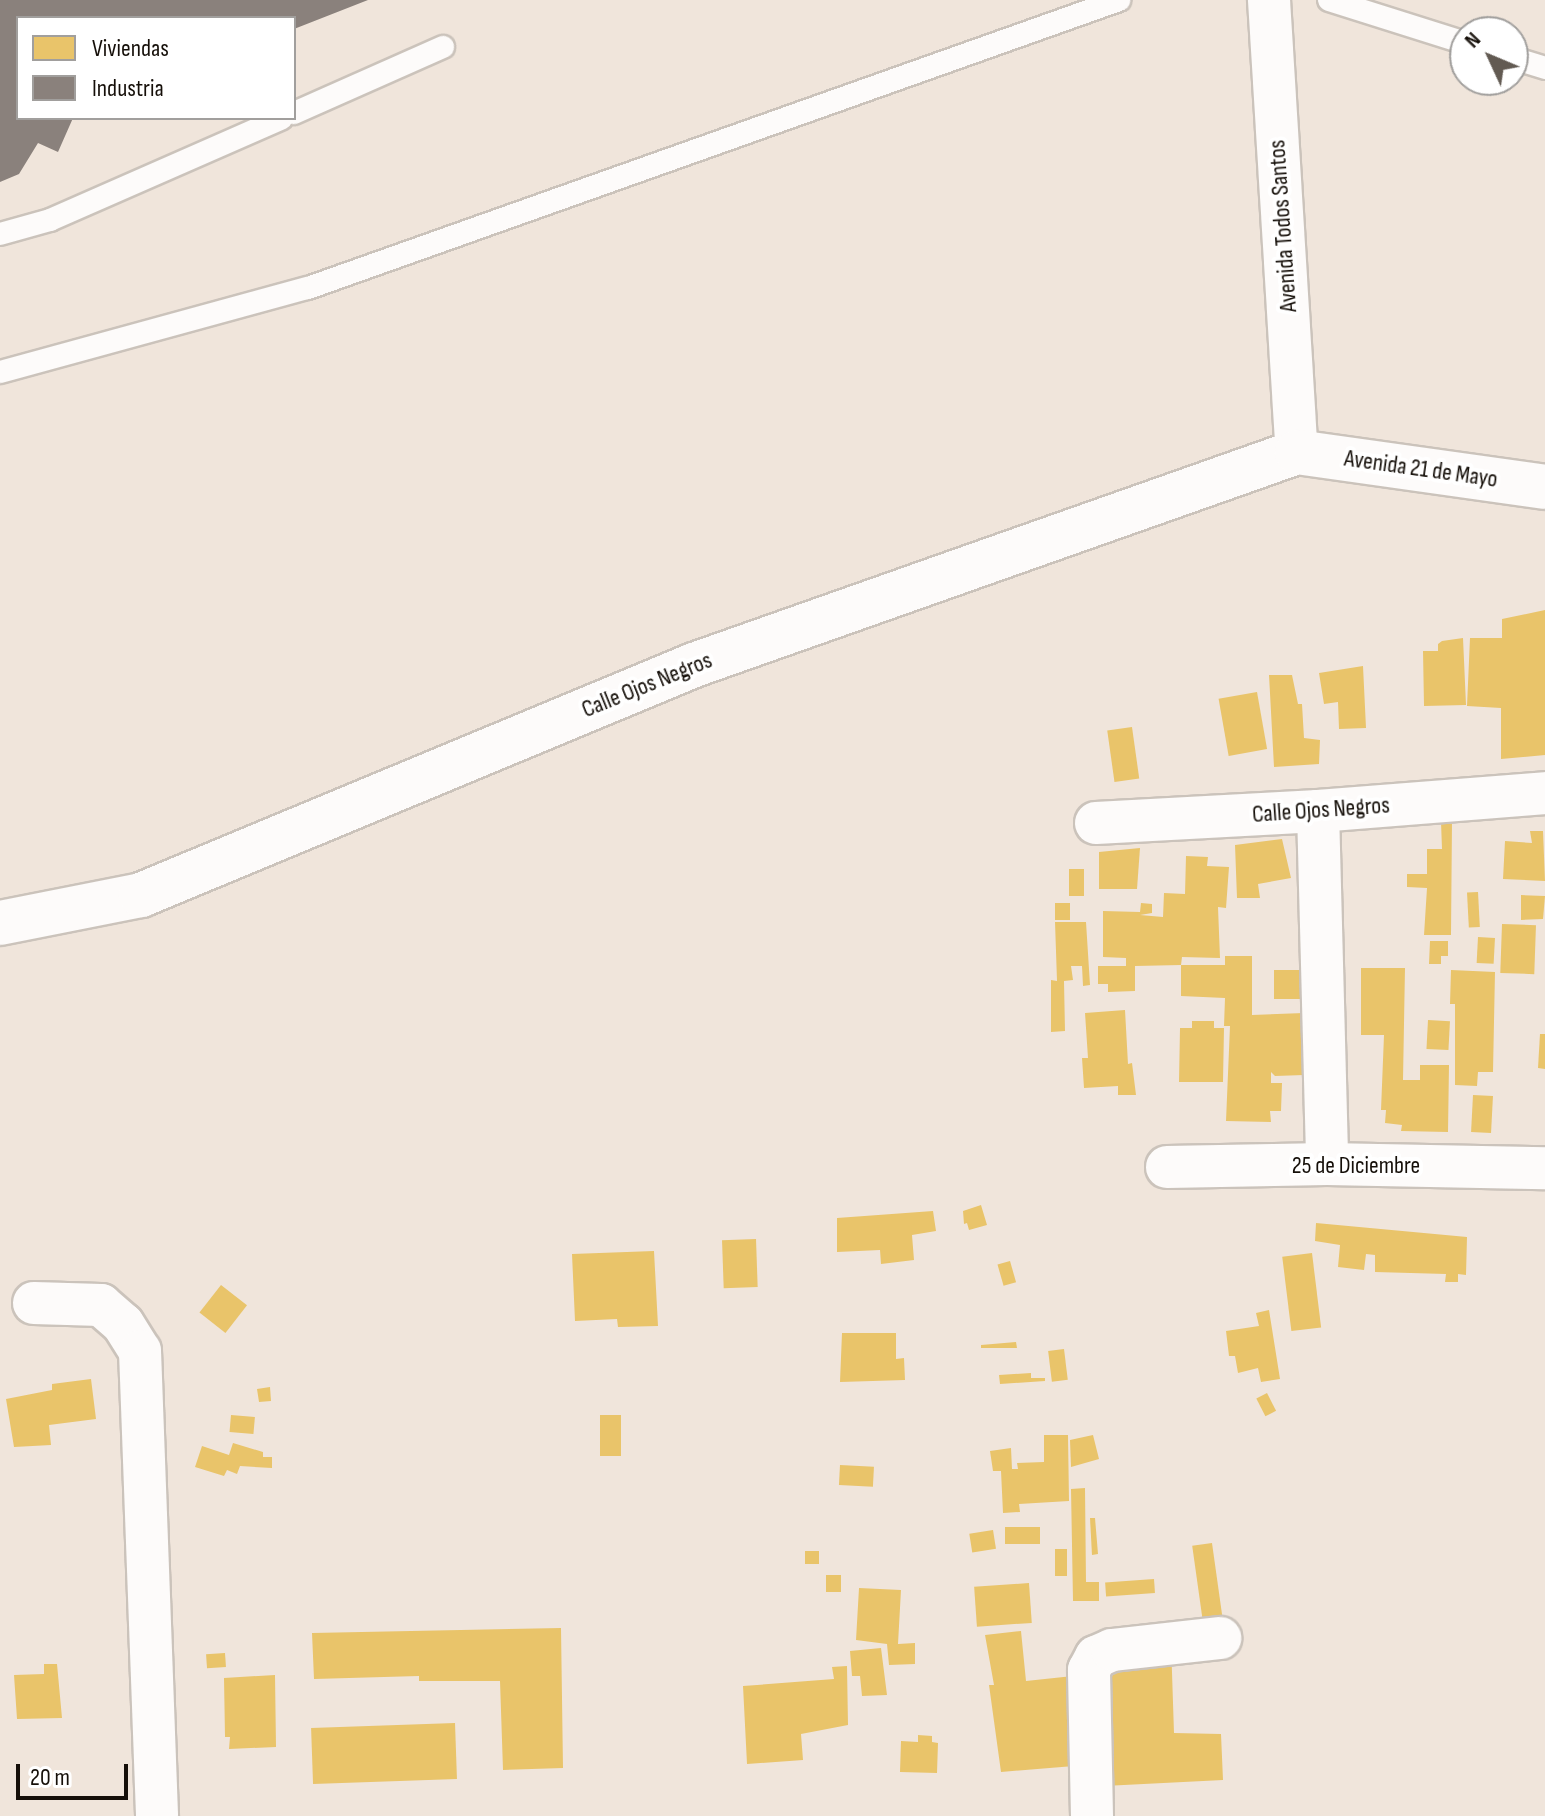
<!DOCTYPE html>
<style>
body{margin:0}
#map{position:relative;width:1545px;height:1816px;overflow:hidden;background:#f0e5db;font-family:"Sofia Sans Condensed",sans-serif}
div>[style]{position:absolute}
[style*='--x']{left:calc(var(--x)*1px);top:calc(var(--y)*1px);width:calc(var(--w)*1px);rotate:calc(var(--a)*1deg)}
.homes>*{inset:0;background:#e9c46a;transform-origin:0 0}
.industry>*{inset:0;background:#8a817c}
.roads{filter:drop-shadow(2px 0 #cbc3bb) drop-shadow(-2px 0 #cbc3bb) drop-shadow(0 2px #cbc3bb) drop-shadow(0 -2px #cbc3bb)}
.lane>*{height:22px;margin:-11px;padding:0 11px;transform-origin:11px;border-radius:11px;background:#fdfbfa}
.street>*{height:42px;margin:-21px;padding:0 21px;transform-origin:21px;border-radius:21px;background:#fdfbfa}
.secondary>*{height:44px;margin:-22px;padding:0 22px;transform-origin:22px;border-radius:22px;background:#fdfbfa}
span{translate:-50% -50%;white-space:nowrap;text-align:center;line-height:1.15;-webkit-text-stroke:8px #fff;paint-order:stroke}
.street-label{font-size:24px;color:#150f09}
.legend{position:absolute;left:16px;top:16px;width:280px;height:104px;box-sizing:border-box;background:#fff;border:2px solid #a19f9d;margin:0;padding:10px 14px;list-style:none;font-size:24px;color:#150f09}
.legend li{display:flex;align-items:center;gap:16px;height:40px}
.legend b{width:40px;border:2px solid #a19f9d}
.north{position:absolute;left:1449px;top:16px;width:80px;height:80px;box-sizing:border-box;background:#fff;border:2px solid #a19f9d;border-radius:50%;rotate:314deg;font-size:22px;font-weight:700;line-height:32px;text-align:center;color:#150f09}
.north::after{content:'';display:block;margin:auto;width:28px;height:36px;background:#625a52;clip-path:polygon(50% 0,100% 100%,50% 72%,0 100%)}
.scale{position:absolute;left:16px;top:1764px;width:112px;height:36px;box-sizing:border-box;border:4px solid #150f09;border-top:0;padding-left:10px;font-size:24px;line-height:28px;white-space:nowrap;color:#150f09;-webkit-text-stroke:6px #fff;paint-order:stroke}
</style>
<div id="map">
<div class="homes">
<i style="clip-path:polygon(1545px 610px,1545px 755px,1501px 759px,1501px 708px,1467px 706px,1470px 638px,1502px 638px,1502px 619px)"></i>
<i style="clip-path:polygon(1463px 638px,1466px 705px,1424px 706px,1423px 651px,1438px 651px,1438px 644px,1442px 641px)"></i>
<i style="clip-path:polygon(1363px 666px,1366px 728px,1339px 729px,1338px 702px,1324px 704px,1319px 673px)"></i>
<i style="clip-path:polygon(1269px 675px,1292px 675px,1298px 704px,1302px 704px,1304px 738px,1320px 740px,1319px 764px,1274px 767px)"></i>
<i style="left:1257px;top:692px;width:58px;height:39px;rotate:80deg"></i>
<i style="left:1132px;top:727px;width:52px;height:25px;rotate:82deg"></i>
<i style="clip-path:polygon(1452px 821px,1451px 935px,1424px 935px,1427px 888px,1407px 887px,1407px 874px,1427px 874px,1427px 849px,1442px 849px,1441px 822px)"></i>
<i style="clip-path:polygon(1530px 831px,1543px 831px,1545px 881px,1503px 879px,1505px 841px,1532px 843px)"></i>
<i style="clip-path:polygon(1282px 839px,1291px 878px,1258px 884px,1260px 898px,1237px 898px,1235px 845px)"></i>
<i style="clip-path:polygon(1140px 848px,1137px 889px,1099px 889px,1099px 852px)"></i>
<i style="clip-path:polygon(1186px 856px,1208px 857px,1207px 866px,1229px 867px,1226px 908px,1218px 907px,1220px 958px,1182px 957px,1181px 965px,1135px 966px,1135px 991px,1108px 992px,1108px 984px,1098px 984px,1098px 966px,1126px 966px,1126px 958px,1103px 957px,1103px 911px,1140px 912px,1141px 903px,1152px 904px,1152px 913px,1140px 915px,1163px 917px,1164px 893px,1185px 894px)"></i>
<i style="left:1069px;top:869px;width:15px;height:27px"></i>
<i style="left:1478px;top:892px;width:35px;height:11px;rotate:87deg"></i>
<i style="clip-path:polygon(1521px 895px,1545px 896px,1543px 919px,1521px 920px)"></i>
<i style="left:1055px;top:903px;width:15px;height:17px"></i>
<i style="clip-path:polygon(1055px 922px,1086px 922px,1090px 985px,1083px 986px,1082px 966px,1071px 966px,1073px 980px,1064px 981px,1065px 1031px,1051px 1032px,1051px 980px,1057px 981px)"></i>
<i style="left:1502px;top:924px;width:34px;height:49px;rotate:2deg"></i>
<i style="left:1478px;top:937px;width:17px;height:26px;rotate:3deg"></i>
<i style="clip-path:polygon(1430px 941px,1448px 941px,1448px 956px,1441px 956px,1441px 964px,1429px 964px)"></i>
<i style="clip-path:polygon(1225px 956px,1252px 956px,1252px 1015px,1304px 1013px,1304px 1075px,1275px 1076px,1271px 1072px,1271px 1083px,1282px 1083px,1281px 1111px,1270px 1111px,1271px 1122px,1226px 1121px,1230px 1026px,1224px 1026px,1225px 998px,1181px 996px,1181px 965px,1225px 965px)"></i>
<i style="clip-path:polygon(1361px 968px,1405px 968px,1403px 1080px,1420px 1080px,1420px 1065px,1449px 1065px,1448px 1132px,1401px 1131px,1402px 1125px,1385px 1123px,1386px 1110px,1381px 1110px,1384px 1035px,1361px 1035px)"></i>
<i style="left:1274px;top:970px;width:30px;height:29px"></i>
<i style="clip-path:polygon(1451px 970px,1495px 972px,1493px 1072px,1478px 1072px,1477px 1086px,1455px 1085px,1455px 1004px,1450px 1004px)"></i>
<i style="clip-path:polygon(1125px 1010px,1128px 1064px,1132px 1063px,1136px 1095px,1118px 1095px,1118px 1086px,1084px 1088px,1082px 1058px,1088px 1058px,1085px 1013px)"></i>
<i style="left:1428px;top:1020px;width:22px;height:29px;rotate:3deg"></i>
<i style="clip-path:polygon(1192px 1021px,1214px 1021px,1214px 1028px,1224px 1028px,1223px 1082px,1179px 1082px,1180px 1028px,1192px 1028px)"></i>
<i style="clip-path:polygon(1540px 1034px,1545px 1034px,1545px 1069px,1538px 1068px)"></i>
<i style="left:1473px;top:1095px;width:20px;height:37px;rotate:3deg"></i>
<i style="clip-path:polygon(981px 1205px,987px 1225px,969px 1230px,967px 1223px,964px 1224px,963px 1211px)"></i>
<i style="clip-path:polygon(933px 1211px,936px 1231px,912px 1235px,914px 1260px,881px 1264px,880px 1250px,837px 1252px,837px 1218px)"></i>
<i style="clip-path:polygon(1316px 1223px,1467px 1237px,1466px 1275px,1458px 1274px,1458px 1282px,1445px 1282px,1446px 1274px,1375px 1272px,1375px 1255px,1366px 1254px,1364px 1270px,1338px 1267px,1340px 1245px,1315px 1241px)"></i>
<i style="left:756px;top:1239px;width:48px;height:34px;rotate:88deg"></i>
<i style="clip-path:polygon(654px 1251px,658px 1326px,618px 1327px,617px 1319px,575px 1321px,572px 1254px)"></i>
<i style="left:1312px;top:1253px;width:75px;height:30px;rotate:83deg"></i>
<i style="left:1010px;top:1261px;width:22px;height:13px;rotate:74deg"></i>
<i style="left:221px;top:1285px;width:33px;height:35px;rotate:38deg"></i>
<i style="clip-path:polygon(1269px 1310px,1280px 1379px,1261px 1382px,1258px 1368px,1238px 1373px,1235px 1356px,1229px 1356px,1226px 1331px,1259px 1326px,1256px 1313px)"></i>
<i style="clip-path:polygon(842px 1333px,896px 1333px,896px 1359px,904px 1358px,905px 1380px,840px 1382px)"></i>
<i style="clip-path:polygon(1016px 1342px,1017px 1348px,981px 1348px,981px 1345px)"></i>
<i style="left:1064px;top:1349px;width:31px;height:16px;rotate:83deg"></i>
<i style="clip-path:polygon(1031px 1373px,1031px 1378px,1045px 1378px,1045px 1381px,1000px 1384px,999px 1375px)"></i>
<i style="clip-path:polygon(91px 1379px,96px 1419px,49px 1425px,51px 1445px,14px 1447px,6px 1399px,52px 1390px,52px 1384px)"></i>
<i style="clip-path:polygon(270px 1387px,271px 1401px,259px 1402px,257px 1389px)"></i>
<i style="left:1267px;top:1393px;width:20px;height:12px;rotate:63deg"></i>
<i style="left:231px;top:1415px;width:24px;height:17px;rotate:5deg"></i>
<i style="left:600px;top:1415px;width:21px;height:41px"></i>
<i style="clip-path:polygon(1044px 1435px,1068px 1435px,1069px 1501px,1019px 1504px,1020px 1512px,1003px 1513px,1001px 1471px,993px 1471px,990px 1451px,1011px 1448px,1012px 1469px,1018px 1469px,1017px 1463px,1044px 1462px)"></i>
<i style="clip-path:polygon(1093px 1435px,1099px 1459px,1071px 1467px,1070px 1440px)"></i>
<i style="clip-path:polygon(233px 1443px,263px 1452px,263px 1457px,272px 1457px,272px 1468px,240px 1466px,237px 1474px,227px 1470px,224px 1476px,195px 1467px,202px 1446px,229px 1455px)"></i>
<i style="left:840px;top:1465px;width:34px;height:20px;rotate:3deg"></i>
<i style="clip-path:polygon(1085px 1488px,1086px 1582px,1099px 1582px,1099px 1601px,1073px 1601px,1071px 1489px)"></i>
<i style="clip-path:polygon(1090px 1518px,1095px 1518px,1098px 1554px,1092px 1555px)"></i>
<i style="left:1040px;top:1527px;width:17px;height:35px;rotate:90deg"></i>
<i style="left:993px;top:1530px;width:19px;height:24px;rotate:81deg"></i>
<i style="left:1212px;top:1543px;width:97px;height:20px;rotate:82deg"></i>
<i style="left:1067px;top:1549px;width:27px;height:12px;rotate:90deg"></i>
<i style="left:805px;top:1551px;width:14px;height:13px"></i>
<i style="left:826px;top:1575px;width:15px;height:17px"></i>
<i style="left:1154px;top:1579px;width:14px;height:49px;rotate:86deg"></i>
<i style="left:1029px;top:1583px;width:40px;height:55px;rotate:86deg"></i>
<i style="clip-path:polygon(859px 1588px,901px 1590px,898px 1644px,915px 1643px,915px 1664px,889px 1665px,887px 1644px,856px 1640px)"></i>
<i style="clip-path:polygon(561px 1628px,563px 1768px,503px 1770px,500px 1681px,419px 1681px,419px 1676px,314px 1679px,312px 1633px)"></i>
<i style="clip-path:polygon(1021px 1631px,1026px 1681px,1073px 1676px,1074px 1766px,1001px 1772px,989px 1685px,994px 1685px,985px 1635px)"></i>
<i style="clip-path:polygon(1171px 1642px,1174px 1733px,1221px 1734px,1223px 1780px,1104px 1786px,1101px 1653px)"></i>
<i style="clip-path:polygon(881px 1648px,887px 1695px,862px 1696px,860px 1676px,852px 1676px,850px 1651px)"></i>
<i style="left:225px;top:1653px;width:14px;height:19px;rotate:86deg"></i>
<i style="clip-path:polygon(44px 1664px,57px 1664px,62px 1718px,17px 1719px,14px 1675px,44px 1674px)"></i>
<i style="clip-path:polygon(847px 1666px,848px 1725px,801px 1734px,803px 1760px,747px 1764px,743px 1686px,834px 1679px,832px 1667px)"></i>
<i style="clip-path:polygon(275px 1675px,276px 1747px,229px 1749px,230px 1737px,225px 1737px,224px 1678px)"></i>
<i style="left:455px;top:1723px;width:56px;height:144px;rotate:88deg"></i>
<i style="clip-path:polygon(918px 1735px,932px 1736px,932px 1742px,938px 1743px,937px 1773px,900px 1772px,901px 1741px,918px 1742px)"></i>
</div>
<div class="industry">
<i style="clip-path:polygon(0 0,368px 0,294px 29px,294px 18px,18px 18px,18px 118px,73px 118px,58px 152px,38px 143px,19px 174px,0 182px)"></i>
</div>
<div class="roads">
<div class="lane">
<i style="--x:1329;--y:0;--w:143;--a:17.5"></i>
<i style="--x:1513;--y:58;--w:34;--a:17"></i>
<i style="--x:294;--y:113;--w:163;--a:-23.9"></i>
<i style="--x:0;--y:234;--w:52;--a:-15.6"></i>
<i style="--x:50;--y:220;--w:253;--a:-23.7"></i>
<i style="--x:0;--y:372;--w:319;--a:-15.3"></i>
<i style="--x:308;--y:288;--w:861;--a:-19.55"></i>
</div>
<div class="street">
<i style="--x:1269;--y:0;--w:453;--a:86.5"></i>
<i style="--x:1318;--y:811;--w:353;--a:88.5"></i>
<i style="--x:1096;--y:823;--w:222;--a:-3.1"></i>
<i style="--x:1318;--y:811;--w:228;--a:-4.5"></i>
<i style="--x:1167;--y:1167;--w:160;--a:-1.1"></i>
<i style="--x:1327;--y:1164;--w:218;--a:1.1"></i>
<i style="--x:34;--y:1303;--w:67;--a:1.7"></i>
<i style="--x:101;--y:1305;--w:29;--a:41"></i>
<i style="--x:123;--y:1324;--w:32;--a:58"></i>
<i style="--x:140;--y:1351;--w:465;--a:87.9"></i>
<i style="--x:1092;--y:1816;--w:146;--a:-91.2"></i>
<i style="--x:1089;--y:1670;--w:15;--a:-62"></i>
<i style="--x:1096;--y:1657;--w:17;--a:-24"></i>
<i style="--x:1112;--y:1650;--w:109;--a:-6.3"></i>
</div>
<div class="secondary">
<i style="--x:0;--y:923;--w:144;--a:-11.2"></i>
<i style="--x:141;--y:895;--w:599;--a:-22.58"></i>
<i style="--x:694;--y:665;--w:640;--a:-19.45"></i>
<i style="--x:1297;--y:452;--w:250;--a:8"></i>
</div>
</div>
<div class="street-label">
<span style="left:1283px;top:226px;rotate:-94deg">Avenida Todos Santos</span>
<span style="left:1421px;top:469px;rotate:8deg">Avenida 21 de Mayo</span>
<span style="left:647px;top:685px;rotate:-22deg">Calle Ojos Negros</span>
<span style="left:1321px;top:810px;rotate:-4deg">Calle Ojos Negros</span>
<span style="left:1356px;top:1166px">25 de Diciembre</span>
</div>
<ul class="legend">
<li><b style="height:22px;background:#e9c46a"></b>Viviendas</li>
<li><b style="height:22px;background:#8a817c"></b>Industria</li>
</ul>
<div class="north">N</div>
<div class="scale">20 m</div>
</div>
